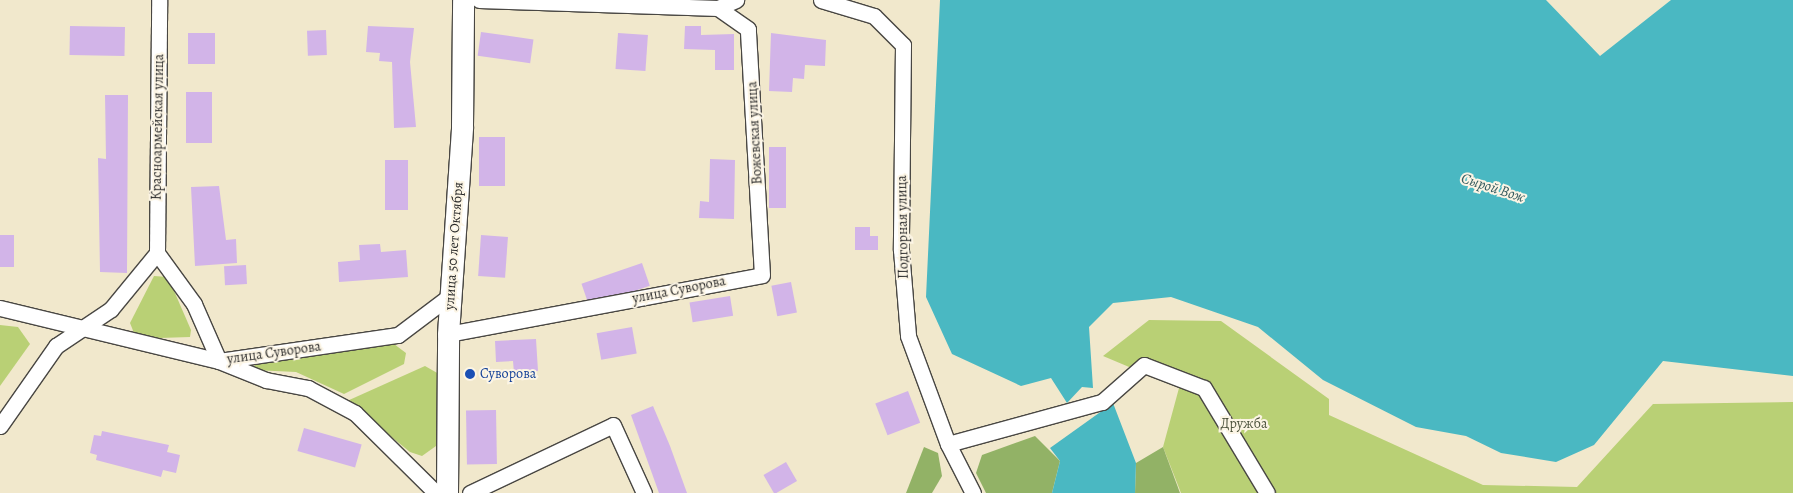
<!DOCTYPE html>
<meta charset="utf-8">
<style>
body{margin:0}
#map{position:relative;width:1793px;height:493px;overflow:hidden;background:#f1e8cc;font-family:Alegreya,serif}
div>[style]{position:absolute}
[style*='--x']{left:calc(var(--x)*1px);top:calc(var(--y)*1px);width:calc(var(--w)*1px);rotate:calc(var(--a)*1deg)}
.green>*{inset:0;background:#b9d075}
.forest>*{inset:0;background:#92b266}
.water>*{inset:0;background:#4ab8c2}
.building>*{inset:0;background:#d2b4e8;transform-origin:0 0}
.roads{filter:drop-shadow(1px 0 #494743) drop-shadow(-1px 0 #494743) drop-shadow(0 1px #494743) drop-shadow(0 -1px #494743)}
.street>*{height:15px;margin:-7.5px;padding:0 7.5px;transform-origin:7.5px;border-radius:7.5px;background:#fff}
.secondary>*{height:21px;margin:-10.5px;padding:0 10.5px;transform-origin:10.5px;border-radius:10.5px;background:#fff}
.dots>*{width:14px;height:14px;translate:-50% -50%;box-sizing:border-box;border:2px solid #fcf5e5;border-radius:50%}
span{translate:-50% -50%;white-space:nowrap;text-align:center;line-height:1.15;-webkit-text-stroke:4px #fcf5e5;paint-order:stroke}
.street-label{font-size:14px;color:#2b2b2b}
.transit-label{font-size:14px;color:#164399}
.left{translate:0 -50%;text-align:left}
.park-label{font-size:14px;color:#4e543e}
.water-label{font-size:15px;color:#365c60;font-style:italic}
</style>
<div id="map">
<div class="green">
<i style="clip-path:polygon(154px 276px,168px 277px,191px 330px,190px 337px,159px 338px,134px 333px,130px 323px)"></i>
<i style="clip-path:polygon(1149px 320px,1221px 321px,1329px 399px,1329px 415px,1483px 485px,1577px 487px,1653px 404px,1793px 402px,1793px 493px,1181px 493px,1163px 447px,1179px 388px,1103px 356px)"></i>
<i style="clip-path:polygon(0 325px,18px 327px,30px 344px,0 386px)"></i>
<i style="clip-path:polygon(394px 344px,406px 353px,404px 364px,344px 394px,296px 372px,254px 370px,255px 363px)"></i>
<i style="clip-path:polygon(425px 366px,439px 374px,436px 446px,422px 456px,410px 452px,347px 401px)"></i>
</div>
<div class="forest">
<i style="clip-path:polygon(1035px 436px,1060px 461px,1052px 493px,986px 493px,976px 473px,982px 455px)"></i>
<i style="clip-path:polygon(924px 447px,938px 453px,942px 476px,932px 493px,906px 493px)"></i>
<i style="clip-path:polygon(1163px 447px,1180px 493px,1135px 493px,1136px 463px)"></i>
</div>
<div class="water">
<i style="clip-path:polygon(940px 0,1546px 0,1600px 56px,1671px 0,1793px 0,1793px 376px,1663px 361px,1594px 445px,1556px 462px,1501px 453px,1466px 436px,1416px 427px,1323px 380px,1258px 327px,1171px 297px,1113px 303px,1089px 327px,1093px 388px,1082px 387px,1067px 403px,1051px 378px,1021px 386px,952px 354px,926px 297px)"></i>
<i style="clip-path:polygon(1113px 403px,1136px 463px,1135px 493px,1052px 493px,1060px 461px,1050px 448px)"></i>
</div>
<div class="building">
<i style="left:70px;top:26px;width:55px;height:29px;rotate:1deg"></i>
<i style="clip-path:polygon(368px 26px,414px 28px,410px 62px,416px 127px,394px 128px,392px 62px,379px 61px,380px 53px,366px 52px)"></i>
<i style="clip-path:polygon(685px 26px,701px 26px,701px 35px,734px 34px,734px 70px,715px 70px,715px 50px,684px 49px)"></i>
<i style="left:326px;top:30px;width:25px;height:19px;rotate:88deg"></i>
<i style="left:481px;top:32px;width:53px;height:24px;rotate:8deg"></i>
<i style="left:188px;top:33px;width:27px;height:31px"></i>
<i style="left:618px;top:33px;width:30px;height:36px;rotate:4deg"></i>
<i style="clip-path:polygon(771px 33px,826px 40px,825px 66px,805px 65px,804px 79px,793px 78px,792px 92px,769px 91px)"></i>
<i style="left:186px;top:92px;width:26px;height:51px"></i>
<i style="clip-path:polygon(105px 95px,128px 95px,127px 273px,100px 272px,98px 158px,106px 159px)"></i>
<i style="left:479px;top:137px;width:26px;height:49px"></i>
<i style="left:769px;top:147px;width:17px;height:61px"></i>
<i style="clip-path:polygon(710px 159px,735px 160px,734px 219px,699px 218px,700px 201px,709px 202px)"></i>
<i style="left:385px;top:160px;width:23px;height:50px"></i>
<i style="clip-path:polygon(219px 186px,226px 240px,236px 239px,237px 263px,195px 266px,191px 187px)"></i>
<i style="clip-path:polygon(855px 227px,870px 227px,870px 236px,878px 236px,878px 250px,855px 250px)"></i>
<i style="left:0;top:235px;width:14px;height:32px"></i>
<i style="left:481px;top:235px;width:27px;height:41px;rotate:4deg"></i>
<i style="clip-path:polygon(380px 244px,381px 252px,406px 250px,408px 277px,339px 282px,338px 262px,360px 260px,359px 245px)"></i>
<i style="left:642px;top:263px;width:24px;height:64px;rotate:71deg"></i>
<i style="left:246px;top:265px;width:19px;height:22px;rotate:87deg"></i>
<i style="left:791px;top:282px;width:31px;height:20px;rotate:79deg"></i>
<i style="left:730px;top:296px;width:20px;height:41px;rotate:81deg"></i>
<i style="left:632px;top:327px;width:27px;height:36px;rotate:80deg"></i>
<i style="clip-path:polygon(536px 339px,538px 371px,514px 373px,513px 361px,496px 362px,495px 341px)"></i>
<i style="left:908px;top:391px;width:34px;height:35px;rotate:69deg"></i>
<i style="clip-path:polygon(653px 406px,670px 446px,687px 493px,659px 493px,631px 415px)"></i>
<i style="left:496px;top:410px;width:54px;height:30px;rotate:89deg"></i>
<i style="left:304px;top:428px;width:60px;height:24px;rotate:16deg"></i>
<i style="clip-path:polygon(102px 431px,169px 445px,167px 452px,180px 455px,176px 473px,163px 470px,161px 477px,96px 460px,97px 455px,90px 453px,94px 435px,101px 436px)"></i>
<i style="left:786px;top:462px;width:22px;height:26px;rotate:60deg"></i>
</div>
<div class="roads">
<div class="street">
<i style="--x:479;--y:0;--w:239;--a:1.9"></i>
<i style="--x:718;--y:8;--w:20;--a:-24"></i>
<i style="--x:821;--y:0;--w:55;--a:16.8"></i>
<i style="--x:874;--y:16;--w:41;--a:45"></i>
<i style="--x:903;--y:45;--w:205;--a:90.6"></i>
<i style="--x:901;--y:250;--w:86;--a:85.3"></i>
<i style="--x:908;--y:336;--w:115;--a:69.7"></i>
<i style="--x:948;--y:444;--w:55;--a:63"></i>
<i style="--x:157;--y:253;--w:63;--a:54"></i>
<i style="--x:194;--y:304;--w:62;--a:66.3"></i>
<i style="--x:219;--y:361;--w:51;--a:22"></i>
<i style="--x:266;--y:380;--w:43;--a:10.8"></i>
<i style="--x:308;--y:388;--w:53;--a:28"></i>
<i style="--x:355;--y:413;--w:114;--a:44.6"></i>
<i style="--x:157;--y:253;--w:253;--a:-89.5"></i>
<i style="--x:0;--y:308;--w:225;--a:13.6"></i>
<i style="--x:219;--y:361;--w:181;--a:-8.3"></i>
<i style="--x:398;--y:335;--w:66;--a:-37"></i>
<i style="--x:448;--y:334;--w:319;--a:-10.6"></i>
<i style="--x:762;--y:275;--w:246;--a:-93.3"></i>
<i style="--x:748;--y:29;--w:37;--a:-145"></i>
<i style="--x:0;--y:426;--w:98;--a:-55"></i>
<i style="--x:56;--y:346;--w:66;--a:-33.9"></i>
<i style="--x:111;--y:309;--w:72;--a:-50.6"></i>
<i style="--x:948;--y:444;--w:160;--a:-15.3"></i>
<i style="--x:1102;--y:402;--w:56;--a:-41.4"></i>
<i style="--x:1144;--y:365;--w:64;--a:21"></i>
<i style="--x:1204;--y:388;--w:122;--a:59"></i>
<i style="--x:470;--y:493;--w:158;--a:-25.4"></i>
<i style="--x:613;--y:425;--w:75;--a:65.5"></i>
</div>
<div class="secondary">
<i style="--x:447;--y:493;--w:159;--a:-89.6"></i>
<i style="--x:448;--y:334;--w:208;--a:-86.1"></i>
<i style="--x:462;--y:126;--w:126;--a:-89.5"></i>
</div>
</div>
<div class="dots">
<i style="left:470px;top:374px;background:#1a4fb4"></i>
</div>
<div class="street-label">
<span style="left:158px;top:127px;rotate:-89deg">Красноармейская улица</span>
<span style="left:755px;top:133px;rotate:-93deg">Вожевская улица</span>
<span style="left:903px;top:227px;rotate:-91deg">Подгорная улица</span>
<span style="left:454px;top:246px;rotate:-86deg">улица 50 лет Октября</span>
<span style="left:679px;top:290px;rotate:-11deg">улица Суворова</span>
<span style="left:274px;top:353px;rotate:-8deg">улица Суворова</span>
</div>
<div class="transit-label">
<span class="left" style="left:480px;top:374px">Суворова</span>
</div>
<div class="park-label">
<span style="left:1244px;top:424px">Дружба</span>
</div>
<div class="water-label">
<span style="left:1493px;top:188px;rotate:18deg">Сырой Вож</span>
</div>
</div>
